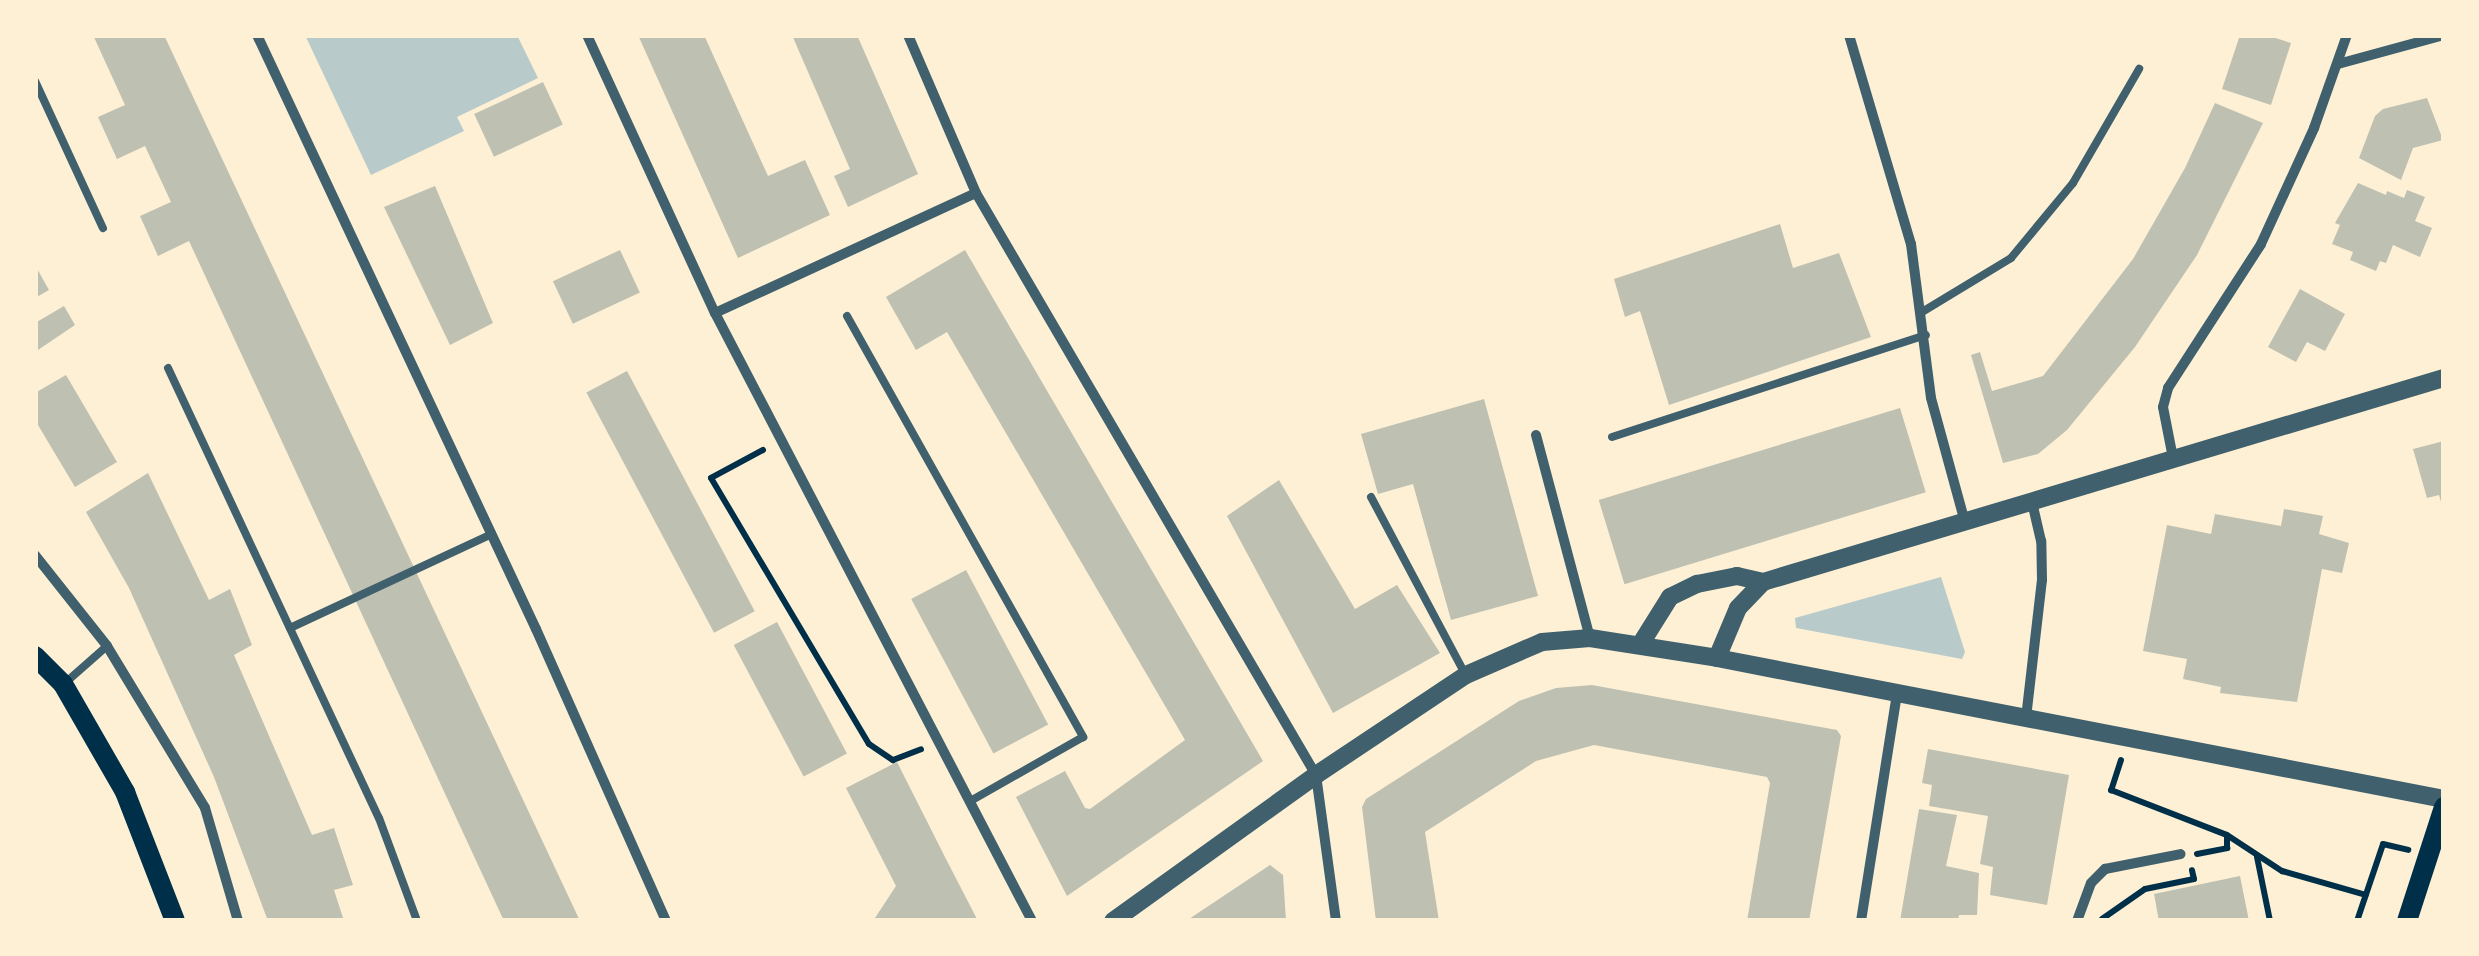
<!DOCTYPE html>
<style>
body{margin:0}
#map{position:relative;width:2479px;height:956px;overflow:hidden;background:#fdf0d5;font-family:"Noto Serif",serif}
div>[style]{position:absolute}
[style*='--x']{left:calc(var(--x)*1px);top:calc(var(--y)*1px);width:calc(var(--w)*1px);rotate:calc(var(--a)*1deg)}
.green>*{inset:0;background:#b9caca}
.building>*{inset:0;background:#bec0b2;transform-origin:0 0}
.path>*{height:6px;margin:-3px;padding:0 3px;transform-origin:3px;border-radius:3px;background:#003049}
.service>*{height:8px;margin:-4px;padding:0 4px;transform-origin:4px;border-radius:4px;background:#3f606c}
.minor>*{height:10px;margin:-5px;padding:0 5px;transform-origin:5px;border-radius:5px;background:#3f606c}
.tertiary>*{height:18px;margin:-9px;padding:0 9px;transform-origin:9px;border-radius:9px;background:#3f606c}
.secondary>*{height:20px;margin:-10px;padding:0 10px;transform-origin:10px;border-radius:10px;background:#003049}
span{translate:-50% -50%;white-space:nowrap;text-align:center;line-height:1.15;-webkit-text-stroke:10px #fdf0d5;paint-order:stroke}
.frame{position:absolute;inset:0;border:38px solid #fdf0d5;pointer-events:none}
</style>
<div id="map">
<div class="green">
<i style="clip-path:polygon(305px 35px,517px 35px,538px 78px,457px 117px,464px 131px,371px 175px)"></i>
<i style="clip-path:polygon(1941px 577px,1965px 652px,1962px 659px,1796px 628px,1795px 618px)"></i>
</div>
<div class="building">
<i style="clip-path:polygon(93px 35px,164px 35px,580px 921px,504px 921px,189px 241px,158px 256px,140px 216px,171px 202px,145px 146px,117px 159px,98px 117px,125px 105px)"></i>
<i style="clip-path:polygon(638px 35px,704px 35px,768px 176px,805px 160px,830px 215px,738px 258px)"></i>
<i style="clip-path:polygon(792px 35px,857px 35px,918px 174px,848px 207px,834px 176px,850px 169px)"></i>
<i style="clip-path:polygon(2240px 35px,2266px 35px,2291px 43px,2271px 105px,2222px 89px)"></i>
<i style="left:543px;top:82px;width:47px;height:76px;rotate:65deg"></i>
<i style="clip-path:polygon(2427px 98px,2443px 140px,2413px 148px,2401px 180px,2359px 158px,2375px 116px,2383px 109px)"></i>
<i style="clip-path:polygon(2215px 103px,2263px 123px,2197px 255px,2135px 347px,2067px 430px,2038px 454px,2003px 463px,1971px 355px,1980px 352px,1992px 391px,2043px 376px,2133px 259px,2185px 168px)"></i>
<i style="clip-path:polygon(2358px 183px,2386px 195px,2387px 191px,2404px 198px,2407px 190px,2425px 197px,2415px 221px,2432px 228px,2420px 257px,2393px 245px,2386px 263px,2380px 261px,2376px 271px,2350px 260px,2353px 252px,2332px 244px,2340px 225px,2335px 223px)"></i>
<i style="clip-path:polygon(435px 186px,493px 323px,450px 345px,384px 207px)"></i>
<i style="clip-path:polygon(1780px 224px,1793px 268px,1839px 253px,1871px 337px,1669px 405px,1640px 311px,1625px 317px,1614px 279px)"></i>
<i style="left:620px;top:250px;width:47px;height:74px;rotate:65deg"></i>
<i style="clip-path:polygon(965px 250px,1263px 761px,1067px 896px,1016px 797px,1065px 771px,1085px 808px,1090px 809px,1185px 740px,947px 332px,916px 350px,886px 297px)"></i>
<i style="clip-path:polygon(35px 265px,49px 290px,35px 298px)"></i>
<i style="clip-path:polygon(2300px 289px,2345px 314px,2325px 351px,2307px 342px,2296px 362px,2268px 347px)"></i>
<i style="clip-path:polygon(64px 306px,75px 325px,35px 352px,35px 323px)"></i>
<i style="left:627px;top:371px;width:272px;height:46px;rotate:62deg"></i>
<i style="clip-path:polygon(66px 375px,117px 462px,75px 487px,35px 420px,35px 393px)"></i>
<i style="clip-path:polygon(1484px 399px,1538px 596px,1451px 620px,1413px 484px,1378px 494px,1361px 434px)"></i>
<i style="left:1900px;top:408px;width:88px;height:315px;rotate:73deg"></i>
<i style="clip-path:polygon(2444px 441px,2444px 509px,2443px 509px,2439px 495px,2427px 498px,2413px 449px)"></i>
<i style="clip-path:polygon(148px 473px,209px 600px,230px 589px,252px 645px,234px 655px,312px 835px,334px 828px,353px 885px,334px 890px,344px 921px,268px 921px,214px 777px,129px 588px,86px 512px)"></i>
<i style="clip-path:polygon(1279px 480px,1355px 609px,1397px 585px,1440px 653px,1333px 713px,1227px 516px)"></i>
<i style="clip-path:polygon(2284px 509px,2323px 516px,2319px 534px,2349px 543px,2342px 573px,2322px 569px,2297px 702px,2220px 693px,2221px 687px,2183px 679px,2187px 659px,2143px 651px,2167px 525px,2211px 534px,2215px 514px,2281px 526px)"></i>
<i style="left:966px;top:570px;width:175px;height:62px;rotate:62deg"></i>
<i style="left:777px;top:622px;width:149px;height:49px;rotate:62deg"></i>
<i style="clip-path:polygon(1592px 685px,1837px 730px,1841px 736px,1809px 921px,1747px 921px,1770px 783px,1767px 777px,1594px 745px,1536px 761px,1425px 832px,1439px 921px,1376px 921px,1362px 807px,1366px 799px,1519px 701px,1556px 688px)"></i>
<i style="clip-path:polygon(1928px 749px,2069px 775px,2047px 905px,1990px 895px,1993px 867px,1980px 864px,1988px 816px,1929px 806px,1932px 785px,1922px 783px)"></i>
<i style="clip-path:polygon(897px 762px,946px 859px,978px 921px,873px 921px,896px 886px,846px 788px)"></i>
<i style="clip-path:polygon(1919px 809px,1957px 815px,1946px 866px,1979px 873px,1977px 915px,1959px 915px,1958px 921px,1900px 921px)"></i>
<i style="clip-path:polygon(1270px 865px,1283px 875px,1286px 921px,1186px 921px)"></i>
<i style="clip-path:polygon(2240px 876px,2249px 921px,2159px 921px,2154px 894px)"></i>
</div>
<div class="path">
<i style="--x:763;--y:450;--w:59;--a:151.7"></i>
<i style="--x:711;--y:478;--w:309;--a:59.3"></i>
<i style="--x:869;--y:744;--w:29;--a:34"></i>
<i style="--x:893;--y:760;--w:30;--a:-21"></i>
<i style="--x:2121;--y:760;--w:32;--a:108"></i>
<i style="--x:2111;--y:790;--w:124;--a:21.2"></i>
<i style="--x:2227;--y:835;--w:66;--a:33.2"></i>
<i style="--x:2282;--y:871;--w:87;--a:15.9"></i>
<i style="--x:2197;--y:854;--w:31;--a:-11"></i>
<i style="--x:2227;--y:848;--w:12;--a:-90"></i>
<i style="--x:2257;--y:857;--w:65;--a:78.5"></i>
<i style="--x:2102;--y:919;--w:52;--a:-34.9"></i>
<i style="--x:2145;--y:889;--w:50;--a:-11.5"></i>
<i style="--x:2194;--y:879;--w:9;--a:-103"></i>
<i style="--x:2357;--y:921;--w:81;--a:-71.3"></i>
<i style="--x:2383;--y:844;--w:26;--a:13"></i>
</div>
<div class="service">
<i style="--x:35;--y:81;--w:162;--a:65.2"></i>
<i style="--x:1922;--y:312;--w:104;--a:-31.2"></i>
<i style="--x:2011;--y:258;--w:97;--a:-50.4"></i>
<i style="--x:2073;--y:183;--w:132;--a:-59.9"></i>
<i style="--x:847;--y:316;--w:483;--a:60.7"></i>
<i style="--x:1083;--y:737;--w:128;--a:150.4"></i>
<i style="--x:168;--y:368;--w:497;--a:64.9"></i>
<i style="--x:379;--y:818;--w:110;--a:69.7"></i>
<i style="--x:1612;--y:437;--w:330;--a:-18"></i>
<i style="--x:1371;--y:497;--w:200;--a:62"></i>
<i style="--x:290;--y:628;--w:223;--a:-25"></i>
<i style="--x:65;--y:683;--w:56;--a:-41.4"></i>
</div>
<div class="minor">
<i style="--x:257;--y:35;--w:656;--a:64.84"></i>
<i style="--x:536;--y:629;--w:320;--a:66"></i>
<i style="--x:587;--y:35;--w:306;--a:65.3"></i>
<i style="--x:715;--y:313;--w:686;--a:62.46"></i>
<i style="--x:908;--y:35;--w:172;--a:66.7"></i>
<i style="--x:976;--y:193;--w:674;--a:59.71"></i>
<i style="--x:1316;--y:775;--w:147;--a:82.2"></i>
<i style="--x:1849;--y:35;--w:218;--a:73.5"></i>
<i style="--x:1911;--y:244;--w:155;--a:82.6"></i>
<i style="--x:1931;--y:398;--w:129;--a:74.7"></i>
<i style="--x:2338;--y:64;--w:110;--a:-15.3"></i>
<i style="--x:715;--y:313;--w:287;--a:-24.7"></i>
<i style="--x:1536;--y:435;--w:210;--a:75.1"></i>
<i style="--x:2173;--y:458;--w:52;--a:-101.1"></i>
<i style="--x:2163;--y:407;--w:20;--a:-75"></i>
<i style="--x:2168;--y:388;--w:171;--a:-57.1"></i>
<i style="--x:2261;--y:244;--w:128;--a:-65.4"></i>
<i style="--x:2314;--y:128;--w:99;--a:-70.5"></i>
<i style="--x:35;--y:555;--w:116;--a:51.6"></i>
<i style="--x:107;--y:646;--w:189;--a:58.8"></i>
<i style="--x:205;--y:808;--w:118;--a:73.7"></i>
<i style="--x:2026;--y:718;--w:139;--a:-83.4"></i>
<i style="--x:2042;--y:580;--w:39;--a:-91"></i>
<i style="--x:2041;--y:541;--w:40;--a:-103"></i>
<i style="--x:1861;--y:921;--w:231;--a:-81"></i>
<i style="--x:2077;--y:921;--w:40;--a:-69.8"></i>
<i style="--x:2091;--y:883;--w:20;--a:-45"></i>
<i style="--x:2105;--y:869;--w:77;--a:-11.2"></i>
</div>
<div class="tertiary">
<i style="--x:1640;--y:645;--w:57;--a:-58"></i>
<i style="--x:1670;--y:597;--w:30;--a:-26"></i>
<i style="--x:1697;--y:584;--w:41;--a:-11.3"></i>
<i style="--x:1737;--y:576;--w:27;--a:13"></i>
<i style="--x:1717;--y:658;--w:54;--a:-67.2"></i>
<i style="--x:1738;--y:608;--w:36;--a:-46"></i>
<i style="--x:1763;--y:582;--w:711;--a:-16.68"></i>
<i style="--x:1113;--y:921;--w:250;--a:-35.7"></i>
<i style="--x:1316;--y:775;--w:180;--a:-33.7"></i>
<i style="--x:1466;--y:675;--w:83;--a:-23.5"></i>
<i style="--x:1542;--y:642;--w:48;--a:-4.8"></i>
<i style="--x:1590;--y:638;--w:129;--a:8.9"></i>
<i style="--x:1717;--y:658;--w:741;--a:10.98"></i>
</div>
<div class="secondary">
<i style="--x:35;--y:656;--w:40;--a:45"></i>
<i style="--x:63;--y:684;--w:125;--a:60.1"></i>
<i style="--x:125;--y:792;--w:138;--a:68.8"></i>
<i style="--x:2407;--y:921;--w:120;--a:-72"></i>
</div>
<div class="frame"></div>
</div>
